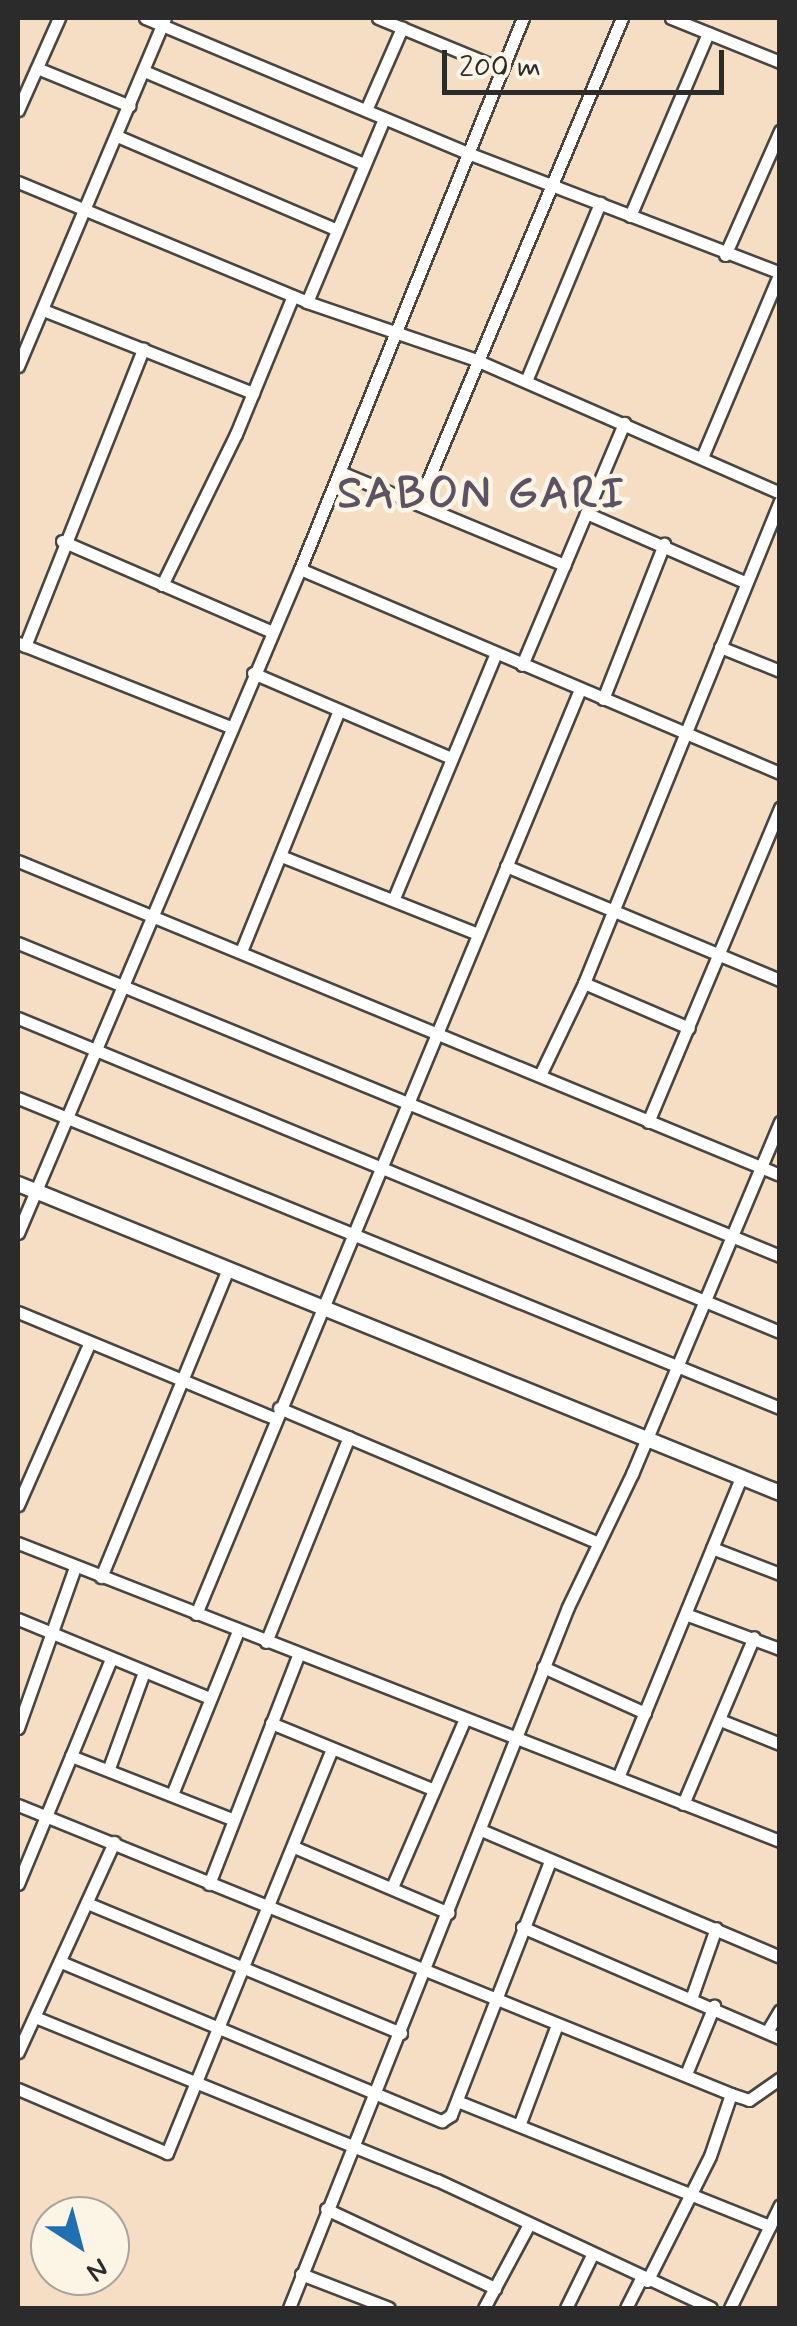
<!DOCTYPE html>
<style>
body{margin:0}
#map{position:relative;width:797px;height:2326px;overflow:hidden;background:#f5dec3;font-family:Mynerve,sans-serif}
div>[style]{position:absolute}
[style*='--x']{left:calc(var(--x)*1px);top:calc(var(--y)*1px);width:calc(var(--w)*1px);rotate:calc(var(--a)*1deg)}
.roads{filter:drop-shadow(2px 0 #494642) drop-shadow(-2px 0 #494642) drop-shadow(0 2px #494642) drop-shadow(0 -2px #494642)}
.minor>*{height:11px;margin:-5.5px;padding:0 5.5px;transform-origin:5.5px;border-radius:5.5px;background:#fff}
.tertiary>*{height:14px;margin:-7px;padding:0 7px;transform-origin:7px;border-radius:7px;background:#fff}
span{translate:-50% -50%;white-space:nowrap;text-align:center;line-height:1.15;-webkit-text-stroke:9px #fcf5e5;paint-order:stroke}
.district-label{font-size:45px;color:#5d5164;font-weight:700;letter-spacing:2.5px}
.frame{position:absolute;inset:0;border:20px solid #2b2b2b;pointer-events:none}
.north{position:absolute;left:30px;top:2196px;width:100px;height:100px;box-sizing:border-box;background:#fcf5e5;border:2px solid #a8a49b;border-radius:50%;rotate:144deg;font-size:28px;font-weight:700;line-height:40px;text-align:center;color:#2b2b2b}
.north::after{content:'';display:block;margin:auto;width:35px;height:45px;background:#1f6fb2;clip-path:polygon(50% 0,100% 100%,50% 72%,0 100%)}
.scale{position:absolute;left:442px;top:50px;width:282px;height:45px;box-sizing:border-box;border:5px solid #2b2b2b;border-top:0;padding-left:12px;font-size:30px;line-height:35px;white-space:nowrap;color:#2b2b2b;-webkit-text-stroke:8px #fcf5e5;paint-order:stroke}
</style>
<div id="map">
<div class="roads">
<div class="minor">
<i style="--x:145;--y:18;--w:350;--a:22.7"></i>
<i style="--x:468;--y:153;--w:334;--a:21"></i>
<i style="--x:378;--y:18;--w:134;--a:22.4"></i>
<i style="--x:671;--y:18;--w:118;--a:22"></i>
<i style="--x:37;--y:68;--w:100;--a:22.2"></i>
<i style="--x:144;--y:71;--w:239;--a:22.9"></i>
<i style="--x:18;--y:110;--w:101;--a:-66"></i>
<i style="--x:366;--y:110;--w:90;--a:-66.3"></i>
<i style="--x:117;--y:136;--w:239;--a:23.1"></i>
<i style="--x:18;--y:182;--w:313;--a:22.5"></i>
<i style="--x:307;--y:302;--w:179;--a:18.9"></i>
<i style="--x:476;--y:360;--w:332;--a:23.6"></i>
<i style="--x:630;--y:216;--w:199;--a:-66.9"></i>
<i style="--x:725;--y:255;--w:136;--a:-66.1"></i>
<i style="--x:307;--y:302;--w:199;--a:-67.2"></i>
<i style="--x:43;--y:310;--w:226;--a:21.6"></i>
<i style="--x:18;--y:366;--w:376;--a:-67.1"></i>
<i style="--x:526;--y:381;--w:193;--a:-67.4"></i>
<i style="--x:703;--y:455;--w:198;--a:-67.1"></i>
<i style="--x:340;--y:472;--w:243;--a:22.5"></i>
<i style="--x:418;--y:504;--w:527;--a:-67.23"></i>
<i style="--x:586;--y:513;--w:173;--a:23.5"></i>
<i style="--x:62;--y:541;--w:227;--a:23.4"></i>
<i style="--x:300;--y:569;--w:522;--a:23.03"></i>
<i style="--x:162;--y:585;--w:168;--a:-63.9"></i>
<i style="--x:236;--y:434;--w:149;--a:-67.6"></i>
<i style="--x:18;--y:643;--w:228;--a:21.6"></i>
<i style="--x:25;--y:646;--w:320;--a:-68.3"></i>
<i style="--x:720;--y:647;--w:65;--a:21.8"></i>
<i style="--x:522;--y:665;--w:263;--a:-67.1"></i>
<i style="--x:253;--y:673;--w:215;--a:23.2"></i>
<i style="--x:603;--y:699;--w:167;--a:-68.5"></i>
<i style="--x:281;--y:856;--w:212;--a:21.6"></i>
<i style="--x:18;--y:861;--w:824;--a:22.4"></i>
<i style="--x:506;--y:866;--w:297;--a:22.6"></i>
<i style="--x:394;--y:898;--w:263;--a:-67.4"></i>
<i style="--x:18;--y:943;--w:824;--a:22.33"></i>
<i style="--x:242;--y:949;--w:256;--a:-67.9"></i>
<i style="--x:584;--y:983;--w:114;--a:23.2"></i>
<i style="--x:18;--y:1018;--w:824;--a:22.4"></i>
<i style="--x:540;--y:1075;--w:102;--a:-64.4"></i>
<i style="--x:584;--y:983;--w:520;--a:-67.87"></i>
<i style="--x:18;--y:1098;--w:823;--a:22.14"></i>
<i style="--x:648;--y:1122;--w:341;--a:-67.2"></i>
<i style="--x:18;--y:1233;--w:721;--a:-66.99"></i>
<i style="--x:300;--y:569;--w:594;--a:-67.97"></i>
<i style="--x:18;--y:1312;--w:277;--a:22.5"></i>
<i style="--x:279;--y:1408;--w:344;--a:22.9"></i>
<i style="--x:18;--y:1505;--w:176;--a:-66.2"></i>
<i style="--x:18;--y:1543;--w:818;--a:21.36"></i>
<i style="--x:712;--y:1548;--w:73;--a:20.9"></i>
<i style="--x:101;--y:1577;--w:331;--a:-67.6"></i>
<i style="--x:196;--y:1614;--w:1002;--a:-67.45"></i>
<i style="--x:688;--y:1615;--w:98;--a:20.3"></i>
<i style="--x:18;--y:1619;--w:208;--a:22.4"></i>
<i style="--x:266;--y:1642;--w:221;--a:-68"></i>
<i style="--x:543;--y:1667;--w:112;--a:24.3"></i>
<i style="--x:720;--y:1720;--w:65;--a:21.8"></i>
<i style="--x:271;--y:1723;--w:176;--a:22.3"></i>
<i style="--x:18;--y:1728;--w:171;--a:-70.5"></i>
<i style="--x:71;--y:1756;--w:105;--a:-67.6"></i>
<i style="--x:109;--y:1768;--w:102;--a:-70"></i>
<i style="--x:619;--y:1775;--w:322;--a:-67.7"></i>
<i style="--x:173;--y:1792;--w:174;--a:-68"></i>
<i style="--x:683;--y:1804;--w:181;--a:-67"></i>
<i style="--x:18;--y:1805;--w:769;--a:22.06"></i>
<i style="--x:731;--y:2094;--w:65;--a:108.7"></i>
<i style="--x:710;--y:2156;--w:140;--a:116.7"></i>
<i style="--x:481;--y:1830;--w:325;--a:23"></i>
<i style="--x:294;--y:1847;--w:168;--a:23.1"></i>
<i style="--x:18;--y:1884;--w:139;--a:-67.5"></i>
<i style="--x:71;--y:1756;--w:173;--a:21.4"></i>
<i style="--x:209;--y:1884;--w:245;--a:-68.7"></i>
<i style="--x:393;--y:1885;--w:179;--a:-66.6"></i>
<i style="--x:87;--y:1903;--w:340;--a:22.5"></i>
<i style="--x:522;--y:1927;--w:281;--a:23.3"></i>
<i style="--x:61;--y:1962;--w:413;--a:22.7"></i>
<i style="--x:442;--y:2121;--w:11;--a:-34"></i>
<i style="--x:451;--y:2115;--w:269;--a:-68.7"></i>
<i style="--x:691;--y:1999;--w:75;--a:-70.6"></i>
<i style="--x:35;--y:2017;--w:434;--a:22.1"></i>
<i style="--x:437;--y:2180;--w:302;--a:25"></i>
<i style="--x:768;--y:2030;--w:23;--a:-59"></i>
<i style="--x:18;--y:2052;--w:231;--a:-65.4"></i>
<i style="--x:686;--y:2074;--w:74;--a:-67.6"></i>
<i style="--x:18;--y:2089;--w:162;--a:23.2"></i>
<i style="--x:167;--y:2153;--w:436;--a:-67.8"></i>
<i style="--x:731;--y:2094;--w:19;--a:18"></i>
<i style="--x:749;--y:2100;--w:38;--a:-35"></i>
<i style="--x:457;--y:2101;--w:337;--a:21.8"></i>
<i style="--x:520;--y:2123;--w:103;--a:-69.4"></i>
<i style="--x:326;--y:2209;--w:187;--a:25.1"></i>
<i style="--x:301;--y:2274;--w:94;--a:21.1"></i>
<i style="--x:289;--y:2308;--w:754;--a:-68.3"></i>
<i style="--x:568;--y:1607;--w:148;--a:-64.3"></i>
<i style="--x:632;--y:1474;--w:382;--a:-67.2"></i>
<i style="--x:484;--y:2308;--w:95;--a:-61.8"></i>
<i style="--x:566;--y:2308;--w:57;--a:-63.9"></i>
<i style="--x:626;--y:2308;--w:33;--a:-63"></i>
<i style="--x:730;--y:2308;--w:114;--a:-64.1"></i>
</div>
<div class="tertiary">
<i style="--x:18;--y:1184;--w:822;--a:22.07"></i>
</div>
</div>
<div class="district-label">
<span style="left:482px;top:495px">SABON GARI</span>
</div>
<div class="frame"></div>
<div class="north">N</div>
<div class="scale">200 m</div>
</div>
